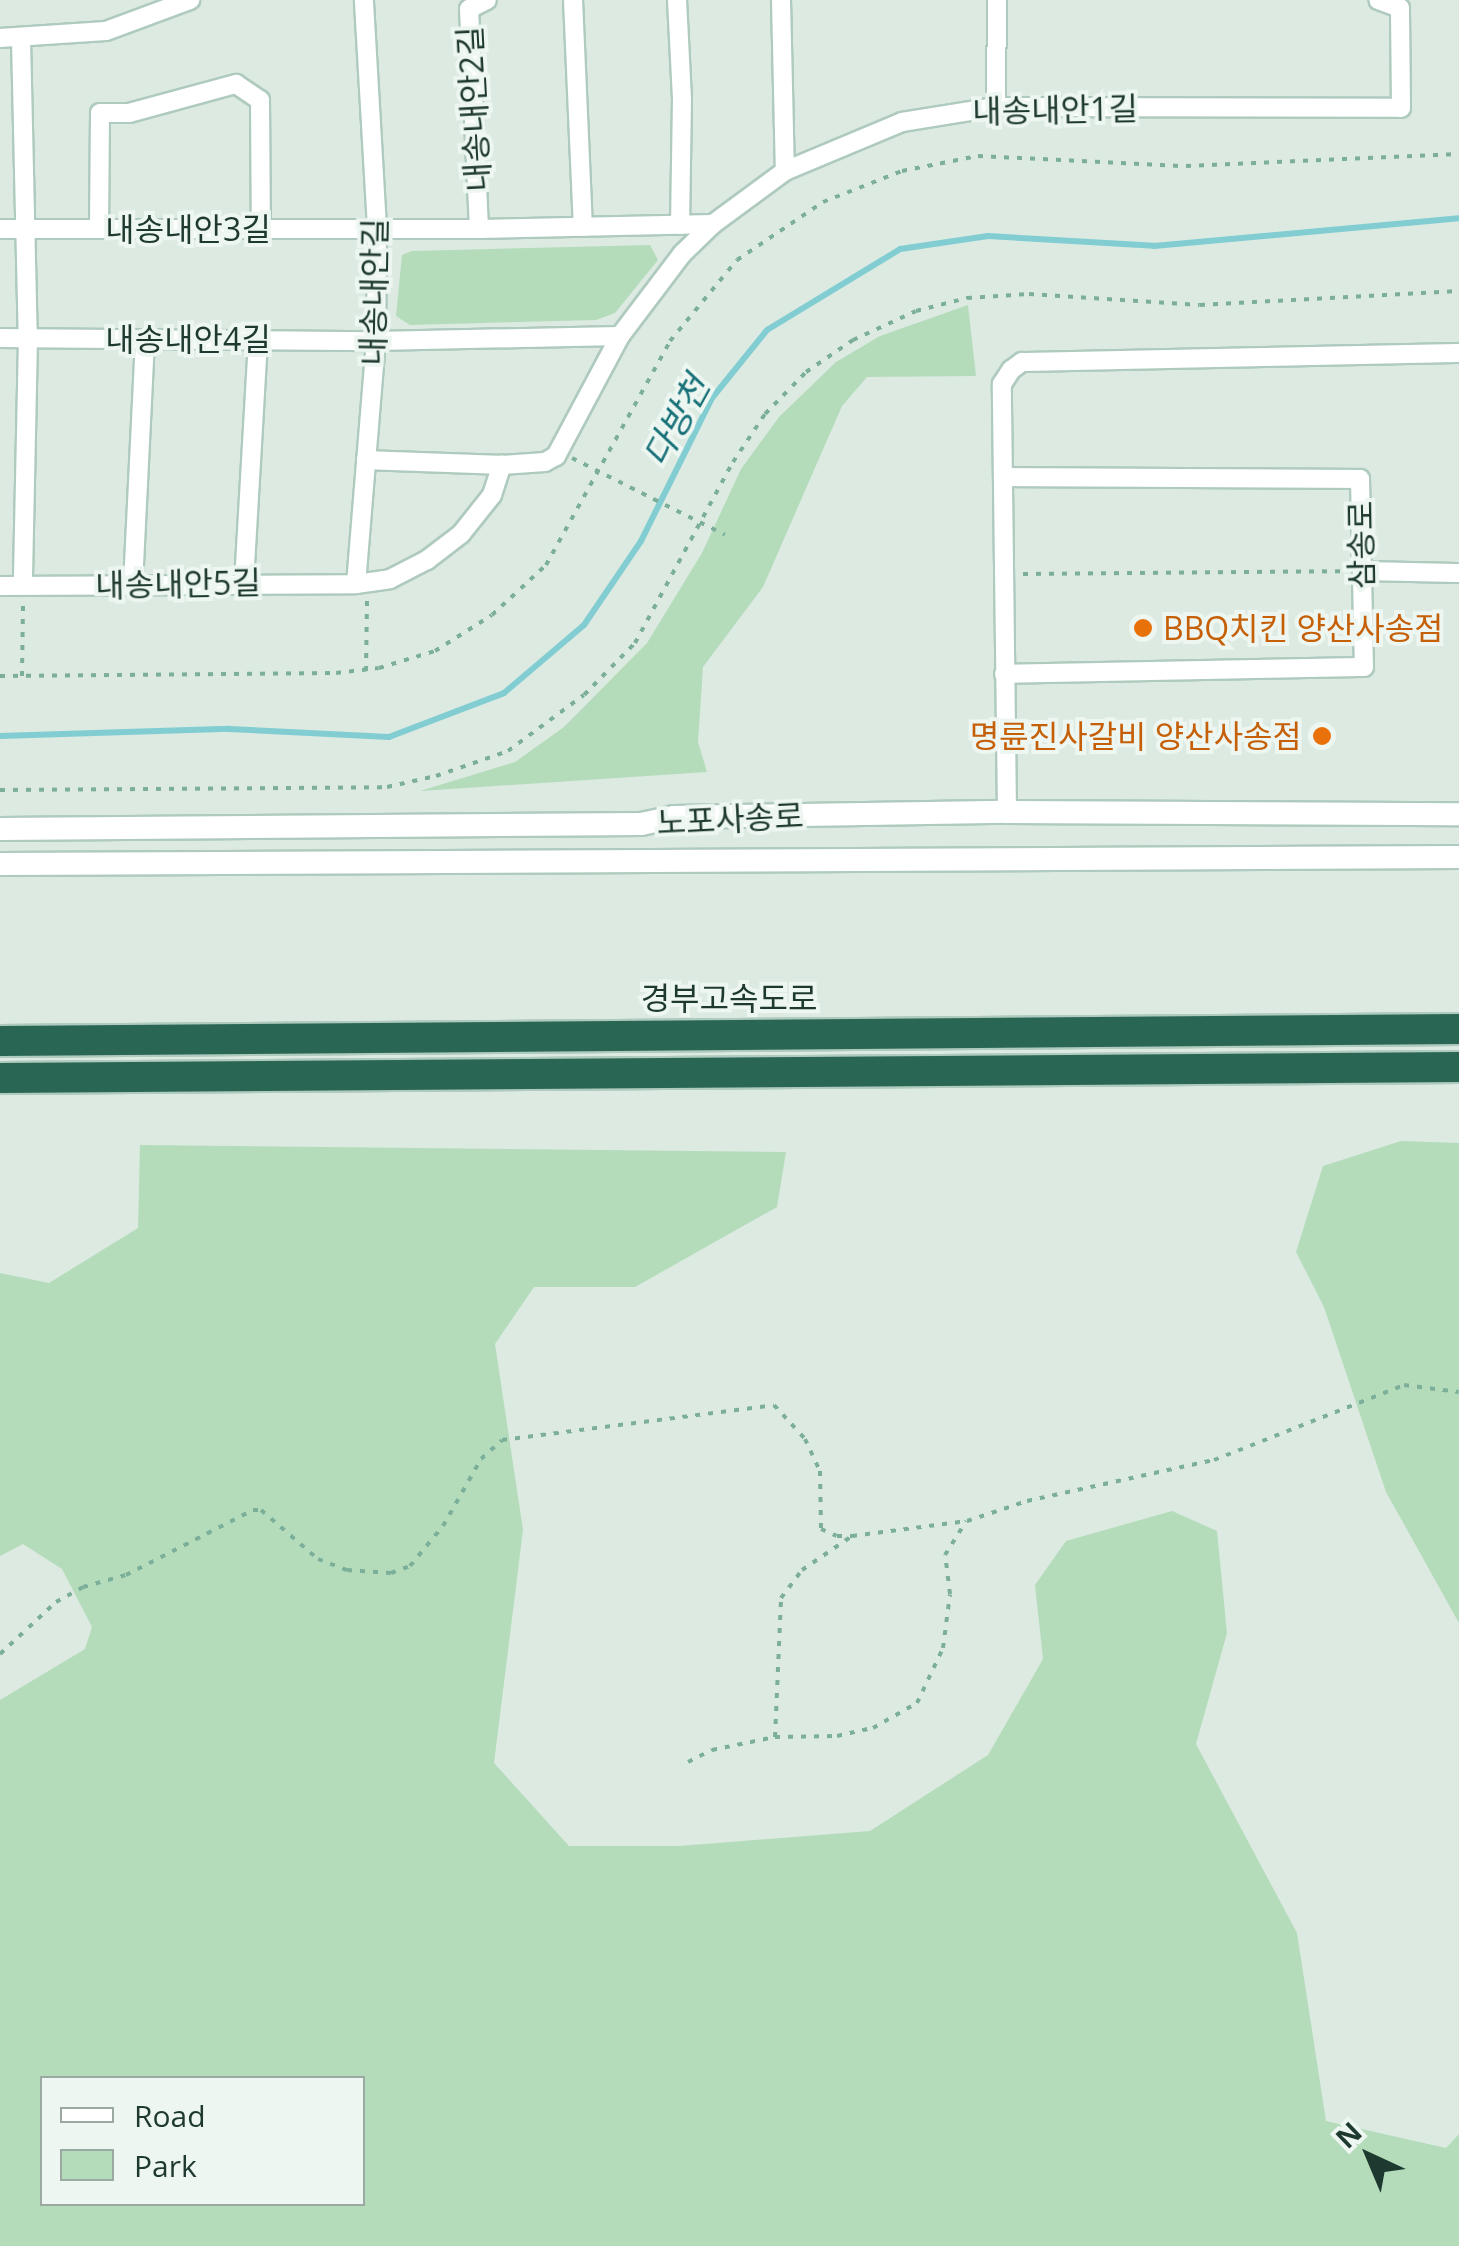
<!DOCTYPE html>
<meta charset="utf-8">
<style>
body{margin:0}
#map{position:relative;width:1459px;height:2246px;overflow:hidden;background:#dceae2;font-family:"Open Sans","Noto Sans KR",sans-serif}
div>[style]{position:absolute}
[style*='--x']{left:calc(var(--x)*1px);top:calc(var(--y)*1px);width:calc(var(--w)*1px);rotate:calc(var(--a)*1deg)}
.green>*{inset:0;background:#b4dcbb}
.stream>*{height:6px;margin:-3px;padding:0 3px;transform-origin:3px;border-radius:3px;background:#81cdd2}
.path>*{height:4px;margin-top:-2px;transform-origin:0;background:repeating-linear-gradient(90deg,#7baf9a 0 5px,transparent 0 13px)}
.roads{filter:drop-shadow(2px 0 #afcabe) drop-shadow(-2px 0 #afcabe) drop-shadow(0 2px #afcabe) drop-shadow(0 -2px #afcabe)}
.minor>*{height:18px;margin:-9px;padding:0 9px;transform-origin:9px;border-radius:9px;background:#fff}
.secondary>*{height:22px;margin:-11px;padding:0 11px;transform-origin:11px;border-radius:11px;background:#fff}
.motorway>*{height:30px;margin:-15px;padding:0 15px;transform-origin:15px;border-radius:15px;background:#296654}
.dots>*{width:28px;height:28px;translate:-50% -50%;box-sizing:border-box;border:5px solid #edf6f1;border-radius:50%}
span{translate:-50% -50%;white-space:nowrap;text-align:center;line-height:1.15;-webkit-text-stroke:8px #edf6f1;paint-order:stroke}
.street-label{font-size:32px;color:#1e392f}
.food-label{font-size:32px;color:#c56008}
.left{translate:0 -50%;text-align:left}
.right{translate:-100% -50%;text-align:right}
.water-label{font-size:35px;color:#167077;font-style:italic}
.legend{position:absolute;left:40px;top:2076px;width:325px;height:130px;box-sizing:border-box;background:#edf6f1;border:2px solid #9aaaa3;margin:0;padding:12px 18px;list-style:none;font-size:30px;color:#1e392f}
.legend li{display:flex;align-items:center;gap:20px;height:50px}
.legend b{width:50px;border:2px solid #9aaaa3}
.north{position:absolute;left:1319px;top:2106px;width:100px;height:100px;-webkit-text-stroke:8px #edf6f1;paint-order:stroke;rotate:316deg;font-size:28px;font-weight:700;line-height:40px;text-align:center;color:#1e392f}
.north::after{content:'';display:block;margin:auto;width:35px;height:45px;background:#1e392f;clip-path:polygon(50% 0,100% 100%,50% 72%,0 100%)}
</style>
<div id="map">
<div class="green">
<i style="clip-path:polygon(650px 245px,658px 260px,615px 313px,596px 320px,410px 325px,396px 316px,402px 255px,412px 251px)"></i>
<i style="clip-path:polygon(968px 305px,976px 376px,867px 377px,842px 406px,763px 587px,703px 667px,698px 742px,707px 772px,420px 791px,515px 762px,564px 727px,647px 643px,702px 553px,741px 469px,779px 417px,836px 362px,880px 336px)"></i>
<i style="clip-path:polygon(1401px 1141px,1459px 1143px,1459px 1623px,1386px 1492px,1324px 1307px,1296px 1252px,1323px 1166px)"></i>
<i style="clip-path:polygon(evenodd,140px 1145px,786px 1152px,777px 1207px,635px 1287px,534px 1287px,495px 1344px,523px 1530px,494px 1763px,569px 1846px,679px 1846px,870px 1831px,988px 1755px,1043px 1659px,1035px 1585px,1066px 1541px,1172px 1511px,1217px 1531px,1227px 1633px,1196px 1744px,1297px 1933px,1326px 2121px,1446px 2148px,1459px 2134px,1459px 2246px,0 2246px,0 1700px,85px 1649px,92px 1627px,62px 1569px,23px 1544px,0 1556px,0 1273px,49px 1283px,138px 1228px,140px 1145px,42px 2078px,362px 2078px,362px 2204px,42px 2204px,42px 2078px)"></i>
</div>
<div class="stream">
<i style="--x:0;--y:736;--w:229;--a:-1.8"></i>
<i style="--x:229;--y:729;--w:160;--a:2.9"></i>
<i style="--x:389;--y:737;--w:123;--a:-20.9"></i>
<i style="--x:504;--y:693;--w:105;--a:-40.4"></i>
<i style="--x:584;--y:625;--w:102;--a:-55.8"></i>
<i style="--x:641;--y:541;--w:160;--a:-63.6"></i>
<i style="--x:712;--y:398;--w:87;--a:-51"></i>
<i style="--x:767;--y:330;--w:156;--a:-31.3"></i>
<i style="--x:900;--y:249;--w:89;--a:-8.4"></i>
<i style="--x:988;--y:236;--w:166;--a:3.4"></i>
<i style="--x:1154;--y:246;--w:306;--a:-5.2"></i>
</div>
<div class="path">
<i style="--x:572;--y:458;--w:171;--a:26.7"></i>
<i style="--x:1023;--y:574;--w:321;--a:-0.5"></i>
<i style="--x:366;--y:671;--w:70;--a:-89.2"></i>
<i style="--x:0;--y:676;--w:336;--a:-0.5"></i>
<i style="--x:336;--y:673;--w:43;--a:-6.6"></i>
<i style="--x:379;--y:668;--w:59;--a:-16.9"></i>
<i style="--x:435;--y:651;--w:67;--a:-32.3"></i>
<i style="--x:492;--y:615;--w:74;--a:-42.8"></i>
<i style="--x:546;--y:565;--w:256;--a:-61"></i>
<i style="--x:670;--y:341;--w:105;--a:-50.4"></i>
<i style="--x:737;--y:260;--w:104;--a:-34"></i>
<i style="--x:823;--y:202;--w:85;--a:-21.4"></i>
<i style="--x:902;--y:171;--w:77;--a:-11.2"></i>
<i style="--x:978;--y:156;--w:208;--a:2.8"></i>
<i style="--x:1186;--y:166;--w:273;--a:-2.5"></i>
<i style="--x:22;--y:676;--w:71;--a:-89.2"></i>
<i style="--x:0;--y:790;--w:387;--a:-0.4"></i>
<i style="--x:387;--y:787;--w:50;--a:-12.7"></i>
<i style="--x:436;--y:776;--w:76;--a:-19.1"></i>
<i style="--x:508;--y:751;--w:94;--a:-36.4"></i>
<i style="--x:584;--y:695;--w:73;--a:-45.6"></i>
<i style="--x:635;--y:643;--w:206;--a:-61.6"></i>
<i style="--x:733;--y:462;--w:58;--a:-56.3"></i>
<i style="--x:765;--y:414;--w:59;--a:-45.7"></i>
<i style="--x:806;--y:372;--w:57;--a:-34.2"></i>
<i style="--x:853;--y:340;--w:69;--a:-24.7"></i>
<i style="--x:916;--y:311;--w:53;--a:-14.3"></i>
<i style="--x:967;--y:298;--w:62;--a:-3.7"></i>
<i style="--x:1029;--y:294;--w:171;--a:3.7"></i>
<i style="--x:1200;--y:305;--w:259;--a:-3.1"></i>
<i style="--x:0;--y:1654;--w:76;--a:-42.9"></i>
<i style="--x:56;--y:1602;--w:31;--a:-29"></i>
<i style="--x:83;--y:1587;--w:45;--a:-15.6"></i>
<i style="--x:126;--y:1575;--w:143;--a:-27.1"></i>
<i style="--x:253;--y:1510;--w:8;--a:0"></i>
<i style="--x:261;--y:1510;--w:75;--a:40.7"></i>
<i style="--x:318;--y:1559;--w:31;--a:21"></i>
<i style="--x:347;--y:1570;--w:44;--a:3.9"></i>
<i style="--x:391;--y:1573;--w:20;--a:-20"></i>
<i style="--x:410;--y:1566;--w:52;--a:-50.5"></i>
<i style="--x:443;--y:1526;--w:77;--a:-60.4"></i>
<i style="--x:481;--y:1459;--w:28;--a:-42"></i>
<i style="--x:502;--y:1440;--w:274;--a:-7.3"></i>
<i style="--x:774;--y:1405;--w:46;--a:47.6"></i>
<i style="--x:805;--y:1439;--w:35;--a:65"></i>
<i style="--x:820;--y:1471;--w:58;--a:89"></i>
<i style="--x:821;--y:1529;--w:17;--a:24"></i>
<i style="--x:837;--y:1536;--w:15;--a:0"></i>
<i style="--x:852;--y:1536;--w:116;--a:-7.4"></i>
<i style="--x:967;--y:1521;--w:63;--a:-18.4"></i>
<i style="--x:1027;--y:1501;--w:191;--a:-12.4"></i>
<i style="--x:1214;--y:1460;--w:204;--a:-21.5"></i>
<i style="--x:1404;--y:1385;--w:55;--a:7.3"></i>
<i style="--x:775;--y:1737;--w:62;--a:-0.9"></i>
<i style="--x:837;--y:1736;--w:37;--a:-13"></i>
<i style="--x:873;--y:1728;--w:51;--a:-29.6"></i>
<i style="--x:917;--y:1703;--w:61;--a:-64.7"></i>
<i style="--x:943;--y:1648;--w:54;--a:-82.6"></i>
<i style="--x:950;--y:1594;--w:39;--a:-97"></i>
<i style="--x:945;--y:1555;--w:40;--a:-58"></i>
<i style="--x:688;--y:1762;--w:27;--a:-27"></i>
<i style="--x:712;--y:1750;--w:64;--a:-11.7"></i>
<i style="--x:775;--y:1737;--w:139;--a:-87.5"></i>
<i style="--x:781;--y:1598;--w:35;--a:-53"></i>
<i style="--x:802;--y:1570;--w:60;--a:-34.2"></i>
</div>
<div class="roads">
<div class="minor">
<i style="--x:573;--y:0;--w:227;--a:87.5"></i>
<i style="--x:677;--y:0;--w:99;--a:87.1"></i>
<i style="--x:682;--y:99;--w:126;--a:90.9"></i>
<i style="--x:781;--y:0;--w:171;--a:88.7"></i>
<i style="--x:0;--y:38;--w:106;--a:-3.8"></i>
<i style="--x:106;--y:31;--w:90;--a:-20.3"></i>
<i style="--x:21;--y:39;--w:299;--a:88.7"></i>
<i style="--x:28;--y:338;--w:247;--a:91.2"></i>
<i style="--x:996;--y:107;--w:107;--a:-89.5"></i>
<i style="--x:0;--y:229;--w:479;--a:0"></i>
<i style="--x:479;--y:229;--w:234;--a:-1.2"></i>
<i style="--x:713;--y:224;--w:89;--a:-36.4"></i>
<i style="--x:785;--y:171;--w:127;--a:-22.7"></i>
<i style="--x:902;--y:122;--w:95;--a:-9.1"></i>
<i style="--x:996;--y:107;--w:405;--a:0.1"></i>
<i style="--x:1401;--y:108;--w:100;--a:-90.6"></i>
<i style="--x:1400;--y:8;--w:23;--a:-160"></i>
<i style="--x:99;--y:229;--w:116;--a:-89.5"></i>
<i style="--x:100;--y:113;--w:29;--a:0"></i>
<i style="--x:129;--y:113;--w:111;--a:-15.2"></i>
<i style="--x:236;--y:84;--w:29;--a:34"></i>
<i style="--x:260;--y:100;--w:128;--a:89.6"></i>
<i style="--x:479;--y:229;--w:220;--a:-92.6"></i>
<i style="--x:469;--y:9;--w:20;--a:-27"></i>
<i style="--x:0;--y:338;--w:376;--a:0.5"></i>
<i style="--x:376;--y:341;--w:244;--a:-1.2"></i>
<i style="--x:366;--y:460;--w:136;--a:2.1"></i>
<i style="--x:1004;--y:477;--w:356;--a:0.3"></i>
<i style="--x:1360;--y:479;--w:188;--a:88.8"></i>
<i style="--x:1364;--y:667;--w:360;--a:178.9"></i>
<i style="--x:1362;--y:571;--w:97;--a:1.2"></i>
<i style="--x:244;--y:583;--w:244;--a:-86.7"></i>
<i style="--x:356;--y:584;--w:244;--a:-85.3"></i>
<i style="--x:376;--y:341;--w:113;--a:-89.5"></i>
<i style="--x:377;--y:228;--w:228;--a:-93.3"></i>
<i style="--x:133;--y:585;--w:245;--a:-87.2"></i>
<i style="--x:0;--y:586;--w:356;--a:-0.3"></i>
<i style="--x:356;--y:584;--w:34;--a:-8"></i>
<i style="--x:390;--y:579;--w:42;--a:-27.2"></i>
<i style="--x:427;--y:560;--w:43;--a:-37.4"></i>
<i style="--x:461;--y:534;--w:50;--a:-51.5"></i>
<i style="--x:492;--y:495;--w:32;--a:-72"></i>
<i style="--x:502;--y:465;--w:43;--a:-4"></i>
<i style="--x:545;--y:462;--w:13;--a:-29"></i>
<i style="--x:556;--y:456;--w:136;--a:-61.9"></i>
<i style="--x:620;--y:336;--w:103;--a:-52.9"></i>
<i style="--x:682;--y:254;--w:43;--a:-44.1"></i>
<i style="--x:1007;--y:812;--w:428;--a:-90.7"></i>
<i style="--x:1002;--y:384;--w:17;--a:-57"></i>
<i style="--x:1011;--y:370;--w:14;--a:-36"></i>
<i style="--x:1022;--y:362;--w:437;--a:-1.2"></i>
</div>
<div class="secondary">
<i style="--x:0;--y:829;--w:641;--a:-0.45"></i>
<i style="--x:641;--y:824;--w:34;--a:-12"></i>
<i style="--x:674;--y:817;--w:333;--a:-0.9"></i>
<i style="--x:1007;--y:812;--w:452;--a:0.3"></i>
<i style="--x:0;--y:864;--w:1459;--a:-0.27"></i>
</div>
<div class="motorway">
<i style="--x:0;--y:1041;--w:1459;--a:-0.47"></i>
<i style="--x:0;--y:1078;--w:1459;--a:-0.43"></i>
</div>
</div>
<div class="dots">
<i style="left:1143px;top:628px;background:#e8710a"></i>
<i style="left:1322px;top:736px;background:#e8710a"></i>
</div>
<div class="street-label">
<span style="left:474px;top:109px;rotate:-93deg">내송내안2길</span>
<span style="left:1055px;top:110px;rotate:-1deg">내송내안1길</span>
<span style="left:188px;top:229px">내송내안3길</span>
<span style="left:374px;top:292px;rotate:-89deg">내송내안길</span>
<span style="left:188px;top:339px">내송내안4길</span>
<span style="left:1361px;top:545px;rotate:-91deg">삼송로</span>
<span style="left:178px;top:584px;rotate:-1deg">내송내안5길</span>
<span style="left:730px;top:819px;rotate:-3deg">노포사송로</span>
<span style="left:729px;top:998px">경부고속도로</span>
</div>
<div class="food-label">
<span class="left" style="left:1163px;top:628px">BBQ치킨 양산사송점</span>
<span class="right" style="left:1302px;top:736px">명륜진사갈비 양산사송점</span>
</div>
<div class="water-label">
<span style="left:676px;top:421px;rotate:-61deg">다방천</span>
</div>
<ul class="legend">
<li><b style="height:12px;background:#fff"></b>Road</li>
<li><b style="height:28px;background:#b4dcbb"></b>Park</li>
</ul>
<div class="north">N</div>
</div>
